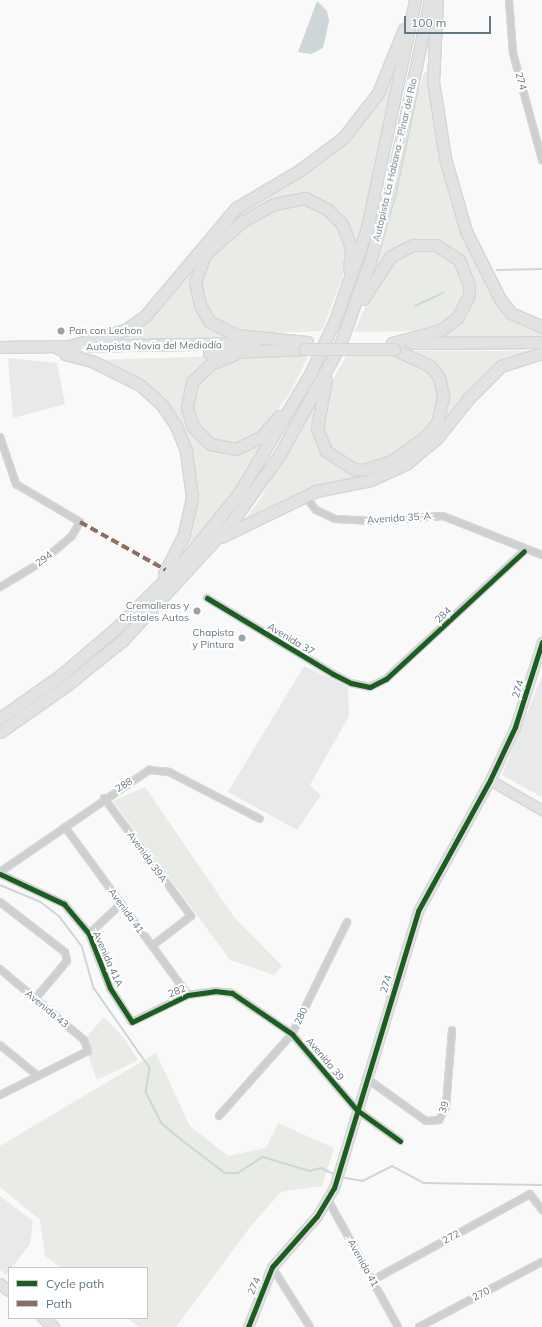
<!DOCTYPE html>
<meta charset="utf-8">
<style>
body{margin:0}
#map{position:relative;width:542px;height:1327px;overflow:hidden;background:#f9f9f9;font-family:Mulish,sans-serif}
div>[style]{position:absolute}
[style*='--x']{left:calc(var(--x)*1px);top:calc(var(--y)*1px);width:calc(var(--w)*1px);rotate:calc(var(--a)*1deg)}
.built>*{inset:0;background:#e8e9e9}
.green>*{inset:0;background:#e8ebe6}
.water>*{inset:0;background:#ced6d9}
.stream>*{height:1.5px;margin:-0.75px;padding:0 0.75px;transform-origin:0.75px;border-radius:0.75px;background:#ced6d9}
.roads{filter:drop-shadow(1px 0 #d5d6d7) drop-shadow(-1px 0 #d5d6d7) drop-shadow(0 1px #d5d6d7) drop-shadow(0 -1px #d5d6d7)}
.street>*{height:6px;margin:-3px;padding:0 3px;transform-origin:3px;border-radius:3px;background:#cecfd0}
.secondary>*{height:9px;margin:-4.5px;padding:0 4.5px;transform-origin:4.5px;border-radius:4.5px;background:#e1e2e2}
.primary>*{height:10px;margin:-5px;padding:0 5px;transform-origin:5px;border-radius:5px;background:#e1e2e2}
.highway>*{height:11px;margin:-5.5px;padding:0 5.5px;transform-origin:5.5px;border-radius:5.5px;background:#e1e2e2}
.bridges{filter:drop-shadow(1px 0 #d5d6d6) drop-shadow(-1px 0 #d5d6d6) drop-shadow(0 1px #d5d6d6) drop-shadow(0 -1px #d5d6d6)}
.highway-bridge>*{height:11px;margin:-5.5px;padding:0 5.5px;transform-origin:5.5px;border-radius:5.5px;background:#e1e2e2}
.quiet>*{height:4px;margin-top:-2px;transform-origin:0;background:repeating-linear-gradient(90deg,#8d6e63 0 8px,transparent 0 12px)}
.cycleway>*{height:5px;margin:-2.5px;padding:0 2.5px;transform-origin:2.5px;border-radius:2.5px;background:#1b5e20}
.dots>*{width:11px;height:11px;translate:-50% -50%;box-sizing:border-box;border:2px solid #fff;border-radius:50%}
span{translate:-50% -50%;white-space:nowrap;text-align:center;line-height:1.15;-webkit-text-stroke:4px #fff;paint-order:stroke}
.street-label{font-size:10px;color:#657683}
.poi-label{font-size:10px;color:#657683}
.left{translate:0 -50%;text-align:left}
.right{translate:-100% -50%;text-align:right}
.legend{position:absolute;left:8px;top:1267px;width:140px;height:52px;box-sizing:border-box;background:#fff;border:1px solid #c1c8cd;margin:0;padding:5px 7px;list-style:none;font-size:12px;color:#657683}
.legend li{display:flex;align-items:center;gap:8px;height:20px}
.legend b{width:20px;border:1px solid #c1c8cd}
.scale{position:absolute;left:404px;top:16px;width:87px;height:18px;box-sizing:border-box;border:2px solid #657683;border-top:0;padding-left:5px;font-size:12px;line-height:14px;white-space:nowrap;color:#657683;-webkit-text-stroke:3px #fff;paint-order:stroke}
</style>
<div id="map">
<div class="built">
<i style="clip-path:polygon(8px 358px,57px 363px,65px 404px,13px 418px)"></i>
<i style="clip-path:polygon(304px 666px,348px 687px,349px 716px,310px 785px,321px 795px,297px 830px,228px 792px)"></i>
<i style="clip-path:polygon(542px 676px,542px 797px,502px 775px)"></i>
<i style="clip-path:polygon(0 1196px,33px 1221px,30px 1244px,6px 1275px,0 1270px)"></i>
</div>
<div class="green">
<i style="clip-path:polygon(397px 65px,356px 250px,323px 202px,275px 201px,198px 261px,202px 315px,244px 340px,102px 343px,120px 335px,233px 216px,298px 174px,380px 96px)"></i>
<i style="clip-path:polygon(431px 70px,464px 231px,510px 316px,527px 326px,542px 330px,542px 336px,429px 338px,465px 312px,464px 263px,420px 240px,380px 265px,371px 275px,392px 206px,419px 89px,424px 73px)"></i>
<i style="clip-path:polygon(306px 203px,318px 206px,343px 231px,347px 248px,347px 265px,322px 331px,247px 334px,216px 322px,206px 310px,199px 279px,206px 258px,249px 222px,275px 208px)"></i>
<i style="clip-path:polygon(435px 248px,453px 258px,465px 277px,465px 298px,447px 323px,428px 331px,354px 332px,382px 270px,407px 250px)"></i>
<i style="clip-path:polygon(409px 351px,530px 351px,514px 357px,431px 440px,377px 474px,346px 480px,238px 528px,259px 501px,319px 397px,314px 422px,328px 458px,338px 467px,355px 473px,403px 456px,446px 408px,431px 363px)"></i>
<i style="clip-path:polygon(287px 353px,309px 355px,291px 391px,263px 430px,239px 445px,210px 440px,193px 421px,191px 394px,202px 374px,231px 359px)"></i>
<i style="clip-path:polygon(387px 354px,410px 357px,423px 364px,434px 377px,441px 404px,426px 431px,390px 458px,360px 467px,335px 457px,322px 436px,325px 395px,346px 356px)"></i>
<i style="clip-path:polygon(220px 356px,189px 382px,184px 393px,186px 420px,226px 452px,274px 428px,234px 491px,185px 551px,196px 491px,194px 463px,183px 433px,154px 392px,125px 371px,98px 360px)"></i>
<i style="clip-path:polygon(145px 787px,234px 917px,282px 966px,274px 975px,230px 960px,113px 801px)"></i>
<i style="clip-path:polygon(104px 1017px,124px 1038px,138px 1060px,97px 1080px,83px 1041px)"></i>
<i style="clip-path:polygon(156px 1053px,190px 1126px,228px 1156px,266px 1148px,278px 1123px,334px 1148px,322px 1186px,281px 1192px,250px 1227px,176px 1327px,139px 1327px,127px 1318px,147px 1318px,147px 1268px,61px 1268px,45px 1256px,40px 1220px,0 1187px,0 1146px)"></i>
</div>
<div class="water">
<i style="clip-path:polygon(317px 1px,327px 11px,329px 21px,323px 48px,311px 54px,298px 52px)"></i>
</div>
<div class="stream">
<i style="--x:497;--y:270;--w:45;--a:-1.3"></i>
<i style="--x:415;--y:306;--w:31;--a:-25"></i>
<i style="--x:0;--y:885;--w:44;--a:22.5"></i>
<i style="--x:41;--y:902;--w:24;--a:38"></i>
<i style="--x:60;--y:917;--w:36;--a:53"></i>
<i style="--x:82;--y:946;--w:44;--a:74.1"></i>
<i style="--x:94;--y:988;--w:98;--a:55"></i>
<i style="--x:150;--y:1068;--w:24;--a:99"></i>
<i style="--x:146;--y:1092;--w:35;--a:63"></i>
<i style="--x:162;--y:1123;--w:15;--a:42"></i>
<i style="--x:173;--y:1133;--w:66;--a:37.6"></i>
<i style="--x:225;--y:1173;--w:13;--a:0"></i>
<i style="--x:238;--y:1173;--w:30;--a:-33"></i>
<i style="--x:263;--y:1157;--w:49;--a:16.6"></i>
<i style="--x:310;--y:1171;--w:11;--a:-15"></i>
<i style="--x:321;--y:1168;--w:14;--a:25"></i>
<i style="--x:341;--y:1177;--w:22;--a:10"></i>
<i style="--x:363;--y:1181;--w:33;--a:-27"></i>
<i style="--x:392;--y:1166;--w:36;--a:28"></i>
<i style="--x:424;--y:1183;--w:118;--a:1"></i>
</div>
<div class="roads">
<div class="street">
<i style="--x:509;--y:0;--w:53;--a:85.7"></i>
<i style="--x:513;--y:53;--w:111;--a:74.8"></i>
<i style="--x:0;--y:437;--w:50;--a:71.2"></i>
<i style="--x:16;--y:484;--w:74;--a:30.7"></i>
<i style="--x:80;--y:522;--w:16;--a:120"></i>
<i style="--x:72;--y:536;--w:42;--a:139.8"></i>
<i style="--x:40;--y:563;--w:47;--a:149"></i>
<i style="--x:305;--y:496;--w:18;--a:52"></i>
<i style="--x:316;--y:510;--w:21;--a:25"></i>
<i style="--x:335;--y:519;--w:34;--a:3"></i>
<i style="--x:369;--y:521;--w:74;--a:-3.9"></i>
<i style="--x:443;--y:516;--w:106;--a:21.5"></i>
<i style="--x:207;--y:598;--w:147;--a:31.1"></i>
<i style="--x:333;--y:674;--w:20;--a:27"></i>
<i style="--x:351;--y:683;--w:19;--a:12"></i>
<i style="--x:370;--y:687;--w:18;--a:-27"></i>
<i style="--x:386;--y:679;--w:188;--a:-42.8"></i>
<i style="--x:104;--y:798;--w:147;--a:53.6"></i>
<i style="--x:191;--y:916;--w:49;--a:142.4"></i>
<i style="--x:65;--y:827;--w:208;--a:53.8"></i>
<i style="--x:0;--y:872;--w:181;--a:-34.4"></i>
<i style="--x:149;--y:770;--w:20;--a:6"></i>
<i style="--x:169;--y:772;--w:102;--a:27.3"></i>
<i style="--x:0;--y:874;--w:71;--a:25.1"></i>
<i style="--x:64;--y:904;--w:39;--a:50"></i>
<i style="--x:89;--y:934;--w:58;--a:68.7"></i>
<i style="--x:110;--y:988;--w:40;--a:57.1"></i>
<i style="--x:132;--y:1022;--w:62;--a:-25.7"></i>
<i style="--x:188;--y:995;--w:27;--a:-8"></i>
<i style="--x:215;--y:991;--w:17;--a:7"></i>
<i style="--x:232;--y:993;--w:73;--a:34.3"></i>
<i style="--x:292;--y:1034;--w:100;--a:49.5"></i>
<i style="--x:357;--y:1110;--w:53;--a:35.8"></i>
<i style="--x:0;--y:902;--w:82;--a:37.6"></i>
<i style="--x:65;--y:952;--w:9;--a:77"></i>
<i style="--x:67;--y:961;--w:50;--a:130.1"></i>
<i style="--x:89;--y:934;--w:44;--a:-43.2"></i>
<i style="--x:0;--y:969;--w:110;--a:40.2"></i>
<i style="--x:84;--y:1040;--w:12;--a:70"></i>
<i style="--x:88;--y:1051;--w:98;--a:153.4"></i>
<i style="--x:0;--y:1045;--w:49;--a:39.2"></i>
<i style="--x:366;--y:1078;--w:74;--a:35.6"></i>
<i style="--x:426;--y:1121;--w:13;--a:-4"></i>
<i style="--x:439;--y:1120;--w:15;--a:-62"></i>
<i style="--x:446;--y:1107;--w:77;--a:-85.5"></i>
<i style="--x:219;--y:1116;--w:110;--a:-48.3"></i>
<i style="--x:292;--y:1034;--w:125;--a:-63.8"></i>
<i style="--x:328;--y:1200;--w:145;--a:61.1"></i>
<i style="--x:272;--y:1267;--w:71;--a:57.7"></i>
<i style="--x:373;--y:1280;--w:179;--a:-28.7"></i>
<i style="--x:530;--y:1194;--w:20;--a:53"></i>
<i style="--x:419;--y:1327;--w:139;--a:-27.9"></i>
</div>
<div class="secondary">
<i style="--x:490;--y:780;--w:60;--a:30"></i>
<i style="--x:248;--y:1327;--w:65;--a:-68.2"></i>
<i style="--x:272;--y:1267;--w:68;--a:-48.6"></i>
<i style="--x:317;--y:1216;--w:33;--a:-59"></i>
<i style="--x:334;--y:1188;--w:289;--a:-73.1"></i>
<i style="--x:418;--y:911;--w:149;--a:-61.2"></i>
<i style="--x:490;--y:780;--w:59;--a:-64.7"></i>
<i style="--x:515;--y:727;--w:89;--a:-72.4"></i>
</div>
<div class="primary">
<i style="--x:0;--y:1284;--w:11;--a:38"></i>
<i style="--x:43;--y:1318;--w:14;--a:39"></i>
</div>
<div class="highway">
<i style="--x:437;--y:0;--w:81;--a:92.8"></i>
<i style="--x:433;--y:81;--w:78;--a:81.1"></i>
<i style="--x:445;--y:158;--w:76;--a:74"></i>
<i style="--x:466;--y:231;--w:76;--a:63.4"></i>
<i style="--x:500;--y:299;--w:18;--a:52"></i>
<i style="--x:511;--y:313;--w:34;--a:24"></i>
<i style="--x:363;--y:299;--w:51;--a:-56.9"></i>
<i style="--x:391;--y:256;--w:25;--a:-27"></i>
<i style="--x:413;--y:245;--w:23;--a:0"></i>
<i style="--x:436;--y:245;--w:27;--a:33"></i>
<i style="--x:459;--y:260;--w:27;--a:68"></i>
<i style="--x:469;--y:285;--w:10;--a:90"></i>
<i style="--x:469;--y:295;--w:25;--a:117"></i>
<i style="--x:458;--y:317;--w:21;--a:143"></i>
<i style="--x:441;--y:330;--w:51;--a:165.1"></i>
<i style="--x:307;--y:342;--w:71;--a:-174.4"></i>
<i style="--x:236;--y:335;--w:30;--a:-153"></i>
<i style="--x:209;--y:321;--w:18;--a:-119"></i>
<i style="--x:200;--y:305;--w:24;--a:-102"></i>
<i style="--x:195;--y:282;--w:30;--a:-70"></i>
<i style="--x:205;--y:254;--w:50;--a:-41"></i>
<i style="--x:243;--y:221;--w:35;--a:-29"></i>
<i style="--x:274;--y:204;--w:32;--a:-11"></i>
<i style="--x:305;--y:198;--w:25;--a:27"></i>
<i style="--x:327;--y:209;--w:21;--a:45"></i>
<i style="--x:342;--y:224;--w:26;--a:69"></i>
<i style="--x:351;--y:248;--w:21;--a:95"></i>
<i style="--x:413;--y:343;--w:129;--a:-0.4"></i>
<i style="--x:0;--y:347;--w:255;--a:-0.9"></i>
<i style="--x:59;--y:349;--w:69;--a:-16.1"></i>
<i style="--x:125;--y:330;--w:24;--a:-35"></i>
<i style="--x:145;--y:316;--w:141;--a:-49.9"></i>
<i style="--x:236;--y:208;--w:74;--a:-30.7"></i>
<i style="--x:300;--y:170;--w:54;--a:-36.7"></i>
<i style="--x:343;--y:138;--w:57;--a:-52.1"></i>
<i style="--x:378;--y:93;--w:69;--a:-67.9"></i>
<i style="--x:209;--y:353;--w:96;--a:-2.4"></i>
<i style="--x:65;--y:354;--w:28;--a:15"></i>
<i style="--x:92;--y:361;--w:54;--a:26.6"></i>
<i style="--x:140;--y:385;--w:30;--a:42"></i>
<i style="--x:162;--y:405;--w:25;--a:56"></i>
<i style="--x:176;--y:426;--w:27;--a:68"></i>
<i style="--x:186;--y:451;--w:47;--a:82.7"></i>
<i style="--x:192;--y:498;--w:37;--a:103"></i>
<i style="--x:184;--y:534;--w:45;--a:116.6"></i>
<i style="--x:233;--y:355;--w:24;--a:158"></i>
<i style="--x:211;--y:364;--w:26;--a:137"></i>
<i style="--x:192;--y:382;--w:26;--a:101"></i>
<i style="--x:187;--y:408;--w:20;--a:72"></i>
<i style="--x:193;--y:427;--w:24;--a:45"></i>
<i style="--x:210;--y:444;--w:26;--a:11"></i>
<i style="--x:236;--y:449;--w:28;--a:-26"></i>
<i style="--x:261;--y:437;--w:28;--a:-49"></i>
<i style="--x:326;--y:380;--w:49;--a:100.6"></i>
<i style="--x:317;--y:428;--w:25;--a:69"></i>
<i style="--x:326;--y:451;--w:33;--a:33"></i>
<i style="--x:354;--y:469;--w:9;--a:6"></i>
<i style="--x:363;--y:470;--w:32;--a:-18"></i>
<i style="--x:393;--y:460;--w:41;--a:-36"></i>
<i style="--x:426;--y:436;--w:17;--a:-50"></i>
<i style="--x:437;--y:423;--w:28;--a:-77"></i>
<i style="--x:443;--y:396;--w:19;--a:-102"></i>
<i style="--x:439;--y:377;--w:14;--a:-129"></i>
<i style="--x:430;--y:366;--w:40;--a:-155"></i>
<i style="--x:221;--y:537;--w:106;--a:-25.8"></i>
<i style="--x:316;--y:491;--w:56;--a:-11.3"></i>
<i style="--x:371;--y:480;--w:38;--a:-25"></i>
<i style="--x:406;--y:464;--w:40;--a:-40"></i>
<i style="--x:437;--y:438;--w:50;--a:-51.5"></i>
<i style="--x:468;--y:399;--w:47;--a:-45"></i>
<i style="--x:501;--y:366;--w:43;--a:-17.6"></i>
<i style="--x:0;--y:718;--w:75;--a:-35.2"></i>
<i style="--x:61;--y:675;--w:71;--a:-40.4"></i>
<i style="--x:115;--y:629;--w:98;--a:-44.6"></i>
<i style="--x:185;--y:560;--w:86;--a:-51.1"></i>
<i style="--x:239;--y:493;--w:139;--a:-59.2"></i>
<i style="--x:310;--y:374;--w:60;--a:-65.2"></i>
<i style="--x:335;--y:320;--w:97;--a:-70.8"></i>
<i style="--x:367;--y:228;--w:233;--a:-78.1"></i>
<i style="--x:0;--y:732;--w:82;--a:-35"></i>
<i style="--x:67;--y:685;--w:70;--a:-38.7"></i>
<i style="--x:122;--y:641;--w:166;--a:-47.4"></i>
<i style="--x:234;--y:519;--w:80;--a:-54.7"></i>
<i style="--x:280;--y:454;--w:124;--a:-61.2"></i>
<i style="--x:340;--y:345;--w:89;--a:-70.3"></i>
<i style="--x:370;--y:261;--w:73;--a:-74.1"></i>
<i style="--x:390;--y:191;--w:195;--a:-78.2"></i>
</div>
</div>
<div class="bridges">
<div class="highway-bridge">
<i style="--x:305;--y:349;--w:89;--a:0"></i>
</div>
</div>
<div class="quiet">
<i style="--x:80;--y:522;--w:98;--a:29.2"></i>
</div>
<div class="cycleway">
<i style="--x:207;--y:598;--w:147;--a:31.1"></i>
<i style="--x:333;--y:674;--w:20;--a:27"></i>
<i style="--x:351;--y:683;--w:19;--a:12"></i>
<i style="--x:370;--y:687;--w:18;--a:-27"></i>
<i style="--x:386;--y:679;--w:188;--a:-42.8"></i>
<i style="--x:0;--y:874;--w:71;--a:25.1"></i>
<i style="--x:64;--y:904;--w:39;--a:50"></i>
<i style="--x:89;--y:934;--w:58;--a:68.7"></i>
<i style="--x:110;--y:988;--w:40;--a:57.1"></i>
<i style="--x:132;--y:1022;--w:62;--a:-25.7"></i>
<i style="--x:188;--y:995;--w:27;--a:-8"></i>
<i style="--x:215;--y:991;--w:17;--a:7"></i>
<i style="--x:232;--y:993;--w:73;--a:34.3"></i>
<i style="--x:292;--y:1034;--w:100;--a:49.5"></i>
<i style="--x:357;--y:1110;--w:53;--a:35.8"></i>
<i style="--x:248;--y:1327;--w:65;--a:-68.2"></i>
<i style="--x:272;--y:1267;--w:68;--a:-48.6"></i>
<i style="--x:317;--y:1216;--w:33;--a:-59"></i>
<i style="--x:334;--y:1188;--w:289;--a:-73.1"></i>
<i style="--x:418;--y:911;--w:149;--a:-61.2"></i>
<i style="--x:490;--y:780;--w:59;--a:-64.7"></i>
<i style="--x:515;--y:727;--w:89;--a:-72.4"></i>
</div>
<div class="dots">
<i style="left:61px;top:331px;background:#99a4ac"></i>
<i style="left:197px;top:611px;background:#99a4ac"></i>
<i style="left:242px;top:638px;background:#99a4ac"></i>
</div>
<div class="street-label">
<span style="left:521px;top:81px;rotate:75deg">274</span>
<span style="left:395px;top:160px;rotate:-77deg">Autopista La Habana - Pinar del Río</span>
<span style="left:154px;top:346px;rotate:-1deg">Autopista Novia del Mediodía</span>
<span style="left:399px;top:518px;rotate:-4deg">Avenida 35-A</span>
<span style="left:44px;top:559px;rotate:-37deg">294</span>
<span style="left:443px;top:615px;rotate:-43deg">284</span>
<span style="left:291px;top:639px;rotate:31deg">Avenida 37</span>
<span style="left:518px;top:689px;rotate:-73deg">274</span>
<span style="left:124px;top:785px;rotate:-32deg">288</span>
<span style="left:147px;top:857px;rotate:54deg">Avenida 39A</span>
<span style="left:126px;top:911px;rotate:54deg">Avenida 41</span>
<span style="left:108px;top:959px;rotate:66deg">Avenida 41A</span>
<span style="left:386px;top:984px;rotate:-73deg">274</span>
<span style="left:177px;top:991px;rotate:-22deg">282</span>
<span style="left:47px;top:1009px;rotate:40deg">Avenida 43</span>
<span style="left:301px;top:1016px;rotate:-64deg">280</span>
<span style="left:325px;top:1059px;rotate:50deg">Avenida 39</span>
<span style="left:444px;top:1107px;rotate:-73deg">39</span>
<span style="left:451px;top:1237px;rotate:-29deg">272</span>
<span style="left:363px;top:1263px;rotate:61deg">Avenida 41</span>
<span style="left:254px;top:1286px;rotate:-67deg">274</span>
<span style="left:481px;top:1294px;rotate:-28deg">270</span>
</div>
<div class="poi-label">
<span class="left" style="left:69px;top:331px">Pan con Lechon</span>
<span class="right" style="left:189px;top:611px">Cremalleras y<br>Cristales Autos</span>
<span class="right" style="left:234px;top:638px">Chapista<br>y Pintura</span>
</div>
<ul class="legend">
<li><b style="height:5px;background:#1b5e20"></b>Cycle path</li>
<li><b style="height:5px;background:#8d6e63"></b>Path</li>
</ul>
<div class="scale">100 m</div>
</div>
